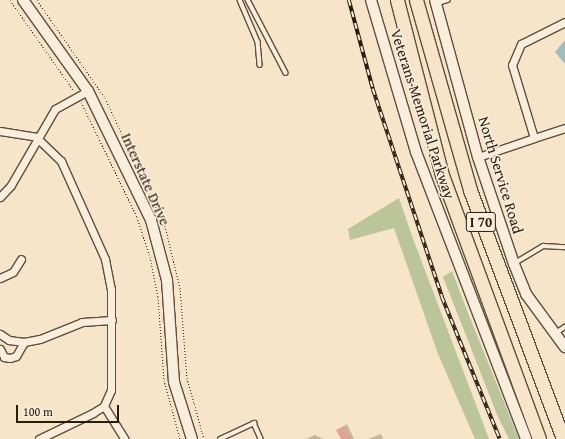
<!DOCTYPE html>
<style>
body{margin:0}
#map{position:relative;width:565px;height:439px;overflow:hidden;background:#f6e5c9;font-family:"Gentium Book Plus",serif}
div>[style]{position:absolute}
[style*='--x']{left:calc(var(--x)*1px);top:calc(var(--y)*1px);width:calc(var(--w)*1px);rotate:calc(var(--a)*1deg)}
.green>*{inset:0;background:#bac599}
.water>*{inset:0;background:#a0bdbf}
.shadow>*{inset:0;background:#0003}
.building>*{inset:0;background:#e0a492}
.path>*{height:1px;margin-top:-0.5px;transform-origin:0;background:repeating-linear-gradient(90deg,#2b1d0d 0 1px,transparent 0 3px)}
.roads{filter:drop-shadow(1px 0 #5e4f3c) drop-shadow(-1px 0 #5e4f3c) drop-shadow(0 1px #5e4f3c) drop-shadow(0 -1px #5e4f3c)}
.lane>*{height:3.5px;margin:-1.75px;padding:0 1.75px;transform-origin:1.75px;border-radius:1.75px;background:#f9eedc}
.street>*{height:7px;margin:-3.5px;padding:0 3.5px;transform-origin:3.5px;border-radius:3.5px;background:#f9eedc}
.secondary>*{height:10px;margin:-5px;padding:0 5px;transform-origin:5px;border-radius:5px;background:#f9eedc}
.highway>*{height:13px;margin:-6.5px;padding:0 6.5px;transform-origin:6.5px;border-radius:6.5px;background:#f6e5c9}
.rail>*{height:3.5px;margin-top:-1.75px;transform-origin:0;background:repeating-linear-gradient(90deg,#f9eedc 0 6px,#2b1d0d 0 12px);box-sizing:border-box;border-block:1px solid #2b1d0d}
span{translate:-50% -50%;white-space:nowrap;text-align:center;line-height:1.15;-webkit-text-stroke:3px #f9eedc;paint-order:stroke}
.shield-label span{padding:1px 3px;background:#f9eedc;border:1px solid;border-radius:3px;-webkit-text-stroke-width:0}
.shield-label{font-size:14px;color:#2b1d0d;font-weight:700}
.street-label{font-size:15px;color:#2b1d0d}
.scale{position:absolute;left:16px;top:405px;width:103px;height:18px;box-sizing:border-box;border:2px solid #2b1d0d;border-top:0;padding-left:5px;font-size:12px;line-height:14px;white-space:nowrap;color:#2b1d0d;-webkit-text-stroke:3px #f9eedc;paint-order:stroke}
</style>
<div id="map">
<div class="green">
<i style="clip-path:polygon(399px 198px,412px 236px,489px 439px,475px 439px,438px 354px,394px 228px,350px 240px,348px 229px)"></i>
<i style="clip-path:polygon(452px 271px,468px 313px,519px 439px,509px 439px,498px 417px,443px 277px)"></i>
</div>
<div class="water">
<i style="clip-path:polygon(565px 40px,565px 64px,555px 52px)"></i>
</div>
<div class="shadow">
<i style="clip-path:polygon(347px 424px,354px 439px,342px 439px,338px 430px)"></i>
<i style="clip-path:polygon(381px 434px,383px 439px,368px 439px)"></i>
<i style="clip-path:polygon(315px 435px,323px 439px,306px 439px)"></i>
</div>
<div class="building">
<i style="clip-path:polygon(344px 426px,351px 439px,341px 439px,336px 430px)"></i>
</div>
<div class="path">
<i style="--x:10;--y:0;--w:111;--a:54.9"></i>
<i style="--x:37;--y:0;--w:119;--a:55.2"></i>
<i style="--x:105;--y:98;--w:141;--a:64.9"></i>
<i style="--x:165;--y:226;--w:64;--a:76.4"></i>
<i style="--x:180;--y:288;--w:90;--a:85.6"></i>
<i style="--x:187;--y:378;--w:63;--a:74.4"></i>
<i style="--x:81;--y:102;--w:128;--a:64"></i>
<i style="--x:137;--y:217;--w:42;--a:72"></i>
<i style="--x:150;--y:257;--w:41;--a:78.7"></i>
<i style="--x:158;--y:297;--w:83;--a:85.9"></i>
<i style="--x:164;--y:380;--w:61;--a:74.8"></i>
</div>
<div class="roads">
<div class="lane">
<i style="--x:240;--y:0;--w:46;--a:66.8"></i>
<i style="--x:258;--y:42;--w:23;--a:85"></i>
<i style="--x:248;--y:0;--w:82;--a:62.5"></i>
<i style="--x:438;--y:3;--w:10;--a:-17"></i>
<i style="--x:515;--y:263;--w:33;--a:-31"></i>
<i style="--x:543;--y:246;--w:22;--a:3"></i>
<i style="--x:556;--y:333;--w:11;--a:-34"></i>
<i style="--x:220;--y:439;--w:38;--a:-25"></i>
<i style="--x:254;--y:423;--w:17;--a:66"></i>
</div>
<div class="street">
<i style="--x:565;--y:22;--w:49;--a:153.4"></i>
<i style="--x:521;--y:44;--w:23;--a:113"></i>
<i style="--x:512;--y:65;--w:76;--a:73.2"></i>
<i style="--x:534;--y:138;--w:33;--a:-18"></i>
<i style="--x:0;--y:131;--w:36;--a:9"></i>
<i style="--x:36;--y:137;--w:35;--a:44"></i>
<i style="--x:61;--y:161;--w:107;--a:65.8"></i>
<i style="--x:105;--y:259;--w:31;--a:79"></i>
<i style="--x:111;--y:289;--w:101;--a:90"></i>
<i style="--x:111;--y:390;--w:17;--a:114"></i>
<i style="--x:104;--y:406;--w:13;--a:148"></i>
<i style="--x:93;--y:413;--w:60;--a:154.3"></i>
<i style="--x:478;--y:157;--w:59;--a:-18.7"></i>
<i style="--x:0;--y:197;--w:16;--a:-47"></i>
<i style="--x:11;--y:185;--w:88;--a:-59.9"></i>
<i style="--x:55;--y:109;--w:38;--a:-29"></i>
<i style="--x:0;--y:278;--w:14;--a:-25"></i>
<i style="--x:13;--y:272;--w:15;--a:-58"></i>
<i style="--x:0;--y:334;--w:11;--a:34"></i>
<i style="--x:9;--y:340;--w:15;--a:8"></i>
<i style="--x:24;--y:342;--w:16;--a:-11"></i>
<i style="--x:40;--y:339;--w:45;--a:-22"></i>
<i style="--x:82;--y:322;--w:30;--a:-4"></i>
<i style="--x:0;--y:349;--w:9;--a:63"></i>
<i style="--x:4;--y:357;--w:6;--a:9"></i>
<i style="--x:10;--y:358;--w:6;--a:-18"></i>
<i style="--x:16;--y:356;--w:16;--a:-60"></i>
<i style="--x:104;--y:406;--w:39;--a:58"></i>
</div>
<div class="secondary">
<i style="--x:23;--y:0;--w:112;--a:54.5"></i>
<i style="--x:88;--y:91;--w:144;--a:64"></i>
<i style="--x:151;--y:220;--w:62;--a:75.1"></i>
<i style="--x:167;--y:280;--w:102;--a:86.1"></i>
<i style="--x:174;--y:382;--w:60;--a:72.5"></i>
<i style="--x:371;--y:0;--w:159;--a:73.5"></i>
<i style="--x:416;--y:152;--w:307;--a:69"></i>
<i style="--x:435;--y:0;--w:163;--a:74.7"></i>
<i style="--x:478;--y:157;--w:113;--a:71.4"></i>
<i style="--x:514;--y:264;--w:32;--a:68"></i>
<i style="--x:526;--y:294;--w:66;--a:53.7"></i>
</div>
<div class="highway">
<i style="--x:397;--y:0;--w:181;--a:75.6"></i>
<i style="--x:442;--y:175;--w:281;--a:69.8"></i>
<i style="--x:416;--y:0;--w:198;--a:74.1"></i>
<i style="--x:470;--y:190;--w:266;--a:69.5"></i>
</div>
</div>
<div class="rail">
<i style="--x:349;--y:0;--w:92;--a:74.9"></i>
<i style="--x:373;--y:89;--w:219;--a:71.6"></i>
<i style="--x:442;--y:297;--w:153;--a:67.8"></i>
</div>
<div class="shield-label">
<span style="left:481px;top:222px">I 70</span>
</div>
<div class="street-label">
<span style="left:423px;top:114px;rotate:72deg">Veterans Memorial Parkway</span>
<span style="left:501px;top:175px;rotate:73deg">North Service Road</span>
<span style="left:146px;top:179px;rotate:66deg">Interstate Drive</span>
</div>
<div class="scale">100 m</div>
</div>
